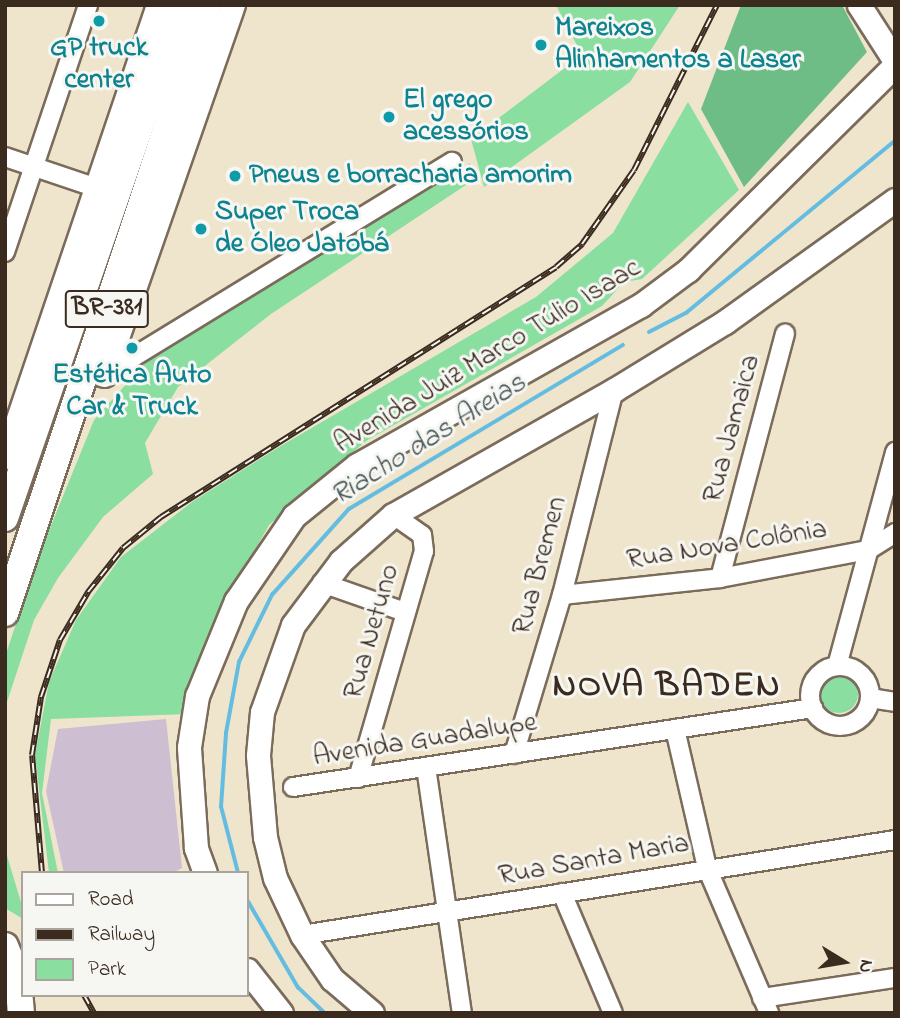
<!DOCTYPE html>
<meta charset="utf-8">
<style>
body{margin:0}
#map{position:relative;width:900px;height:1018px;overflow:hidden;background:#efe5cc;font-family:"Indie Flower",sans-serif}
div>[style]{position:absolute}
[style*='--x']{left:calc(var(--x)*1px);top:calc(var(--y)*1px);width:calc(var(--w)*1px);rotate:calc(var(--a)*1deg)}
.industrial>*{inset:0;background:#cebed1}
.green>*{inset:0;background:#8adea0}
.round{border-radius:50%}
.forest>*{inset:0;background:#6fbd86}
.stream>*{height:3.5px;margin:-1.75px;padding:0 1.75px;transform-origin:1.75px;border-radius:1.75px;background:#64bde1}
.roads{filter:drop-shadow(2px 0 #7a6b5b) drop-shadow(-2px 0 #7a6b5b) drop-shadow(0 2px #7a6b5b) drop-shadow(0 -2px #7a6b5b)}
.minor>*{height:18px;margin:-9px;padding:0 9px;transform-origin:9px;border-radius:9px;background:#fff}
.minor>.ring{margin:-9px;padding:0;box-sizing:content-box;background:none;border:18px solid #fff;border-radius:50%}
.major>*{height:23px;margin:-11.5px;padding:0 11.5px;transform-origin:11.5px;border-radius:11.5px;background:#fff}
.highway>*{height:26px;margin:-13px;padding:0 13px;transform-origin:13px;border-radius:13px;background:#fff}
.rail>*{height:6px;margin-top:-3px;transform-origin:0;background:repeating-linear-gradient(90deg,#f6f6f2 0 10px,#3b2a1e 0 20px);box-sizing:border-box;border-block:2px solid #3b2a1e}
.dots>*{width:19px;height:19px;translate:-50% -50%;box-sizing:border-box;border:4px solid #f6f6f2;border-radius:50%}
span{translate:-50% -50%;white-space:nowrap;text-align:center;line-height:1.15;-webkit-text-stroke:6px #f6f6f2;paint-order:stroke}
.shield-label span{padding:2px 5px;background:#f6f6f2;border:2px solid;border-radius:5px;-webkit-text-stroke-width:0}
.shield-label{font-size:26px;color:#3b2a1e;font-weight:700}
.culture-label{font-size:28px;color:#0d838f;font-weight:700}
.left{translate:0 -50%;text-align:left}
.street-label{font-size:28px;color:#3b2a1e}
.water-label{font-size:30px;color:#475658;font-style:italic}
.district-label{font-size:35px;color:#3b2a1e;font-weight:700;letter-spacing:2px}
.frame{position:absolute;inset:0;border:7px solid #3b2a1e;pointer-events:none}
.legend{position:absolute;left:21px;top:871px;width:228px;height:126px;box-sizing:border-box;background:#f6f6f2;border:2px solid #aba49d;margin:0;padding:9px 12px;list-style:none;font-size:21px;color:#3b2a1e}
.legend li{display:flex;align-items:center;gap:14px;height:35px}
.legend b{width:35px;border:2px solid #aba49d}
.north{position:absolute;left:809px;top:927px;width:70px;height:70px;-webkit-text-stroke:5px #f6f6f2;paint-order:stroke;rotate:101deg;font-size:19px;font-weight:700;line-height:28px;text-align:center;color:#3b2a1e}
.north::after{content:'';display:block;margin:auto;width:24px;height:32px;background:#3b2a1e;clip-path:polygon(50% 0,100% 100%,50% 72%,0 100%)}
</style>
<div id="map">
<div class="industrial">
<i style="clip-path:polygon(166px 719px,182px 868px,172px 873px,64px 873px,46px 791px,58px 729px)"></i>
</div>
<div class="green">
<i style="clip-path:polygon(556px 5px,680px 5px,630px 82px,484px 187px,471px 139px,582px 55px)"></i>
<i style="clip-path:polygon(688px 102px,739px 190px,642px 279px,624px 282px,602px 306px,366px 441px,269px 525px,207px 636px,188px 714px,51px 719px,42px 793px,58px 873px,49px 873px,35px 755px,49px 682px,76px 620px,121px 557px,192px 502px,279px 447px,536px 297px,613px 233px)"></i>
<i style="clip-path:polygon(470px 163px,475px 179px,271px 314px,178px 387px,145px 443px,153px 474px,103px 517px,58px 578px,34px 620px,5px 708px,5px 657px,37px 560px,94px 420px,146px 362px)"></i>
<i class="round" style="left:820px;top:675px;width:38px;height:38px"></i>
<i style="clip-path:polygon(5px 849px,23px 909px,23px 919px,5px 908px)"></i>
</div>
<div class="forest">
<i style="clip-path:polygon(741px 5px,842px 5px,867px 52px,744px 187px,701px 109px)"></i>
</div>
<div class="stream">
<i style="--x:649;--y:332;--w:42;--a:-27.2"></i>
<i style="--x:686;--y:313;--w:271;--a:-39.5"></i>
<i style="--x:238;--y:873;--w:68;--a:-104.4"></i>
<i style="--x:221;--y:807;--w:74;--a:-86.1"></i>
<i style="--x:226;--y:733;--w:72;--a:-79.6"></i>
<i style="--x:239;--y:662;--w:75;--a:-63.8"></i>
<i style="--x:272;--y:595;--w:115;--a:-48.2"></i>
<i style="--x:349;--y:509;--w:319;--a:-30.9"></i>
<i style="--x:247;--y:899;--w:102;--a:59.9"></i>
<i style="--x:298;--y:987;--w:37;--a:44"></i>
</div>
<div class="roads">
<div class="minor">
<i style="--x:5;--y:157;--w:97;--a:18.6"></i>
<i style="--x:5;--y:252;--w:261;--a:-71.4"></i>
<i style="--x:104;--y:375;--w:408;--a:-31.5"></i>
<i style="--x:720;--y:578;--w:253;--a:-75.1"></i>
<i style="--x:322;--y:583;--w:88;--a:19.3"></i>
<i style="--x:562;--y:595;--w:159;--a:-6.1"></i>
<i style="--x:720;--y:578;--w:151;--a:-10.7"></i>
<i style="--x:868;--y:550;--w:32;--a:-32"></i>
<i style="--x:837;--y:666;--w:222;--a:-74.8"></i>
<i class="ring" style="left:810px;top:666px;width:42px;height:42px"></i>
<i style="--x:870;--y:698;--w:25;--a:9"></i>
<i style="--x:675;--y:729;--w:143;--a:77"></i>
<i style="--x:707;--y:868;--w:158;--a:66.8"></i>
<i style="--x:514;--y:754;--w:166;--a:-73.2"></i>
<i style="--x:562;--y:595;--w:211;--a:-75.8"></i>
<i style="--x:426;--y:767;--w:249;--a:81.7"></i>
<i style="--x:358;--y:778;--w:236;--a:-73.8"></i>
<i style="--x:424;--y:551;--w:16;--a:-97"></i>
<i style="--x:422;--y:535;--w:35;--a:-145"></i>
<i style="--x:293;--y:787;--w:526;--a:-8.64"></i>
<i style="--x:562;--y:893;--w:130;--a:67"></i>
<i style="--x:302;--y:935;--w:601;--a:-9.1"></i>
<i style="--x:762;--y:998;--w:134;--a:-8.6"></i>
</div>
<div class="major">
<i style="--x:859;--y:5;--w:67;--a:57.3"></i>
<i style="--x:104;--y:375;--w:392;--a:-70.8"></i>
<i style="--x:5;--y:457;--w:477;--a:-71.3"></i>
<i style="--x:205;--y:873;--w:27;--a:-110"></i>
<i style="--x:196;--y:848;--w:101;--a:-94"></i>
<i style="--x:189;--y:747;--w:52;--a:-81.1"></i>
<i style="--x:197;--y:696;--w:103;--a:-67.7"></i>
<i style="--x:236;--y:601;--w:103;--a:-55.7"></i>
<i style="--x:294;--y:516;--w:81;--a:-39"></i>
<i style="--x:357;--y:465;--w:326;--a:-29.4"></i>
<i style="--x:641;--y:305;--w:59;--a:-36.7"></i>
<i style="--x:688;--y:270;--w:291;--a:-44.7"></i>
<i style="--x:247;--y:970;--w:55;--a:51.7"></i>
<i style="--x:372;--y:1013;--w:52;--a:-139.6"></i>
<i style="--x:332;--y:979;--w:53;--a:-124.3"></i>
<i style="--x:302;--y:935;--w:63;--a:-115.3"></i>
<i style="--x:275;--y:878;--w:42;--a:-103.7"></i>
<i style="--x:265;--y:837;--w:82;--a:-94.9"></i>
<i style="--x:258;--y:755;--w:43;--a:-84.7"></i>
<i style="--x:262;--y:712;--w:92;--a:-70.4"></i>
<i style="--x:293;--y:625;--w:80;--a:-53.1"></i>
<i style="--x:341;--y:561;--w:69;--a:-41.5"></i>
<i style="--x:393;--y:515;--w:254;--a:-29.5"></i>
<i style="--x:614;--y:390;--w:130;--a:-31.5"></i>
<i style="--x:725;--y:322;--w:209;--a:-35.7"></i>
</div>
<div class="highway">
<i style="--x:5;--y:518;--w:543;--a:-70.96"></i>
<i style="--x:5;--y:613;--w:641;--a:-71.54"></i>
<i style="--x:5;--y:946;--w:35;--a:68"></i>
<i style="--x:18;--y:979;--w:34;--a:85"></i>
</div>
</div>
<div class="rail">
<i style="--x:42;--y:873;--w:118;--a:-94.8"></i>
<i style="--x:32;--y:755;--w:59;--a:-81.2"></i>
<i style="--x:41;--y:697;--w:60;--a:-71.6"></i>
<i style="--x:60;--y:640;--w:56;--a:-59.7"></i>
<i style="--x:88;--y:592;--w:56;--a:-51.5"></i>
<i style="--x:123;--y:548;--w:49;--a:-39.2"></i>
<i style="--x:161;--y:517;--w:467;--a:-32.3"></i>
<i style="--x:556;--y:267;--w:35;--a:-41"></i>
<i style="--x:582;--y:244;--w:90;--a:-54.9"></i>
<i style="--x:634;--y:170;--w:185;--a:-63.3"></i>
<i style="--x:84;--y:995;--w:21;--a:61"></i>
</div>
<div class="dots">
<i style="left:99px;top:21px;background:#0f9aa8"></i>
<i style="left:541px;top:45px;background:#0f9aa8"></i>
<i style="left:389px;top:117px;background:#0f9aa8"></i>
<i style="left:235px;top:176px;background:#0f9aa8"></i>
<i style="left:201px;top:229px;background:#0f9aa8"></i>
<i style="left:132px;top:348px;background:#0f9aa8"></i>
</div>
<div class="shield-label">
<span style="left:107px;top:309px">BR-381</span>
</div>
<div class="culture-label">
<span class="left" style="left:555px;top:45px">Mareixos<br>Alinhamentos a Laser</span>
<span style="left:99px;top:65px">GP truck<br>center</span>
<span class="left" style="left:403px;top:117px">El grego<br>acessórios</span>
<span class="left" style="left:249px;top:176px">Pneus e borracharia amorim</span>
<span class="left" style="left:215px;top:229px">Super Troca<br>de Óleo Jatobá</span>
<span style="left:132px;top:392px">Estética Auto<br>Car &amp; Truck</span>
</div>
<div class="street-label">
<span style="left:488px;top:357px;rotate:-31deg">Avenida Juiz Marco Túlio Isaac</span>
<span style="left:733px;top:429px;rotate:-75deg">Rua Jamaica</span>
<span style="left:727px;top:546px;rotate:-9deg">Rua Nova Colônia</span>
<span style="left:541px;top:566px;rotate:-75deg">Rua Bremen</span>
<span style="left:373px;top:632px;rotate:-74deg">Rua Netuno</span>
<span style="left:425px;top:741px;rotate:-9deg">Avenida Guadalupe</span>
<span style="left:594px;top:861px;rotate:-10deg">Rua Santa Maria</span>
</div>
<div class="water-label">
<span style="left:429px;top:440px;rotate:-32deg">Riacho das Areias</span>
</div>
<div class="district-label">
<span style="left:667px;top:687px">NOVA BADEN</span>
</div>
<div class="frame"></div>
<ul class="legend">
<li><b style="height:9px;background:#fff"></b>Road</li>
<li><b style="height:9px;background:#3b2a1e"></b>Railway</li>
<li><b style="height:19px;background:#8adea0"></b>Park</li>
</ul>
<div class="north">N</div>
</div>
